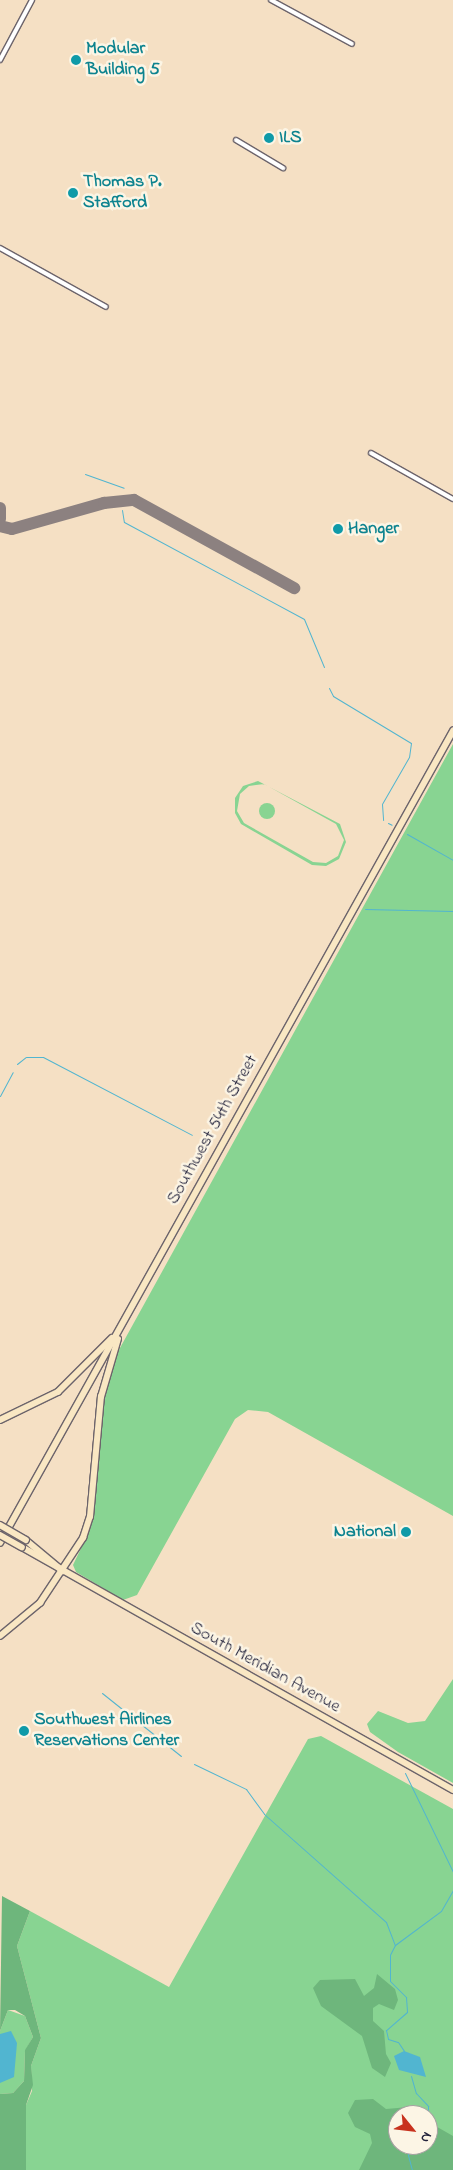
<!DOCTYPE html>
<style>
body{margin:0}
#map{position:relative;width:453px;height:2170px;overflow:hidden;background:#f5e0c4;font-family:"Indie Flower",sans-serif}
div>[style]{position:absolute}
[style*='--x']{left:calc(var(--x)*1px);top:calc(var(--y)*1px);width:calc(var(--w)*1px);rotate:calc(var(--a)*1deg)}
.green>*{inset:0;background:#88d492}
.round{border-radius:50%}
.forest>*{inset:0;background:#6eb67c}
.water>*{inset:0;background:#51b5d0}
.stream>*{height:1px;margin:-0.5px;padding:0 0.5px;transform-origin:0.5px;border-radius:0.5px;background:#51b5d0}
.taxiway>*{height:12px;margin:-6px;padding:0 6px;transform-origin:6px;border-radius:6px;background:#8c8180}
.roads{filter:drop-shadow(1px 0 #6c646b) drop-shadow(-1px 0 #6c646b) drop-shadow(0 1px #6c646b) drop-shadow(0 -1px #6c646b)}
.minor>*{height:4px;margin:-2px;padding:0 2px;transform-origin:2px;border-radius:2px;background:#fff}
.secondary>*{height:5.5px;margin:-2.75px;padding:0 2.75px;transform-origin:2.75px;border-radius:2.75px;background:#f9e7c3}
.bridges{filter:drop-shadow(1px 0 #6c646b) drop-shadow(-1px 0 #6c646b) drop-shadow(0 1px #6c646b) drop-shadow(0 -1px #6c646b)}
.secondary-bridge>*{height:5.5px;margin:-2.75px;padding:0 2.75px;transform-origin:2.75px;border-radius:2.75px;background:#f9e7c3}
.dots>*{width:14px;height:14px;translate:-50% -50%;box-sizing:border-box;border:2px solid #fcf5e5;border-radius:50%}
span{translate:-50% -50%;white-space:nowrap;text-align:center;line-height:1.15;-webkit-text-stroke:5px #fcf5e5;paint-order:stroke}
.culture-label{font-size:18px;color:#0d838f;font-weight:700}
.left{translate:0 -50%;text-align:left}
.right{translate:-100% -50%;text-align:right}
.street-label{font-size:18px;color:#22223b}
.north{position:absolute;left:388px;top:2105px;width:50px;height:50px;box-sizing:border-box;background:#fcf5e5;border:1px solid #a5a1a1;border-radius:50%;rotate:119deg;font-size:14px;font-weight:700;line-height:20px;text-align:center;color:#22223b}
.north::after{content:'';display:block;margin:auto;width:18px;height:22px;background:#c8321e;clip-path:polygon(50% 0,100% 100%,50% 72%,0 100%)}
</style>
<div id="map">
<div class="green">
<i style="clip-path:polygon(453px 744px,453px 1516px,268px 1412px,248px 1410px,235px 1419px,137px 1595px,123px 1600px,76px 1572px,73px 1565px,85px 1540px,104px 1394px,115px 1357px)"></i>
<i style="clip-path:polygon(evenodd,258px 781px,340px 824px,346px 842px,339px 859px,326px 866px,312px 865px,241px 824px,235px 813px,235px 798px,243px 786px,258px 781px,264px 784px,336px 824px,344px 840px,338px 856px,326px 863px,313px 862px,244px 823px,237px 811px,240px 794px,249px 786px,264px 784px)"></i>
<i class="round" style="left:259px;top:803px;width:16px;height:16px"></i>
<i style="clip-path:polygon(453px 1679px,453px 1783px,398px 1752px,370px 1732px,367px 1724px,378px 1711px,408px 1723px,425px 1721px)"></i>
<i style="clip-path:polygon(evenodd,321px 1736px,453px 1809px,453px 2170px,26px 2170px,26px 2105px,32px 2091px,31px 2066px,41px 2038px,17px 1946px,30px 1911px,169px 1987px,308px 1739px,321px 1736px,398px 2115px,428px 2115px,428px 2145px,398px 2145px,398px 2115px)"></i>
<i style="clip-path:polygon(8px 2010px,25px 2016px,33px 2037px,25px 2051px,24px 2081px,13px 2093px,0 2094px,0 2031px)"></i>
</div>
<div class="forest">
<i style="clip-path:polygon(2px 1896px,30px 1911px,17px 1946px,41px 2038px,31px 2066px,33px 2085px,26px 2105px,26px 2170px,0 2170px,0 2094px,13px 2093px,24px 2081px,25px 2050px,33px 2037px,25px 2016px,15px 2010px,8px 2010px,0 2031px)"></i>
<i style="clip-path:polygon(377px 1974px,395px 1989px,398px 2000px,394px 2010px,379px 2004px,373px 2008px,373px 2021px,384px 2031px,386px 2054px,391px 2063px,385px 2077px,372px 2068px,362px 2036px,321px 2006px,313px 1988px,320px 1980px,355px 1979px,364px 1996px,374px 1988px)"></i>
<i style="clip-path:polygon(373px 2099px,386px 2109px,409px 2107px,410px 2112px,398px 2115px,398px 2145px,428px 2145px,432px 2124px,453px 2136px,453px 2170px,359px 2170px,372px 2143px,370px 2134px,355px 2127px,348px 2113px,355px 2100px)"></i>
</div>
<div class="water">
<i style="clip-path:polygon(11px 2031px,17px 2043px,14px 2077px,0 2083px,0 2034px)"></i>
<i style="clip-path:polygon(404px 2051px,420px 2057px,426px 2077px,399px 2070px,394px 2056px)"></i>
</div>
<div class="stream">
<i style="--x:85;--y:474;--w:41;--a:19.7"></i>
<i style="--x:122;--y:510;--w:12;--a:81"></i>
<i style="--x:124;--y:522;--w:204;--a:28.3"></i>
<i style="--x:304;--y:619;--w:52;--a:67.4"></i>
<i style="--x:329;--y:688;--w:9;--a:63"></i>
<i style="--x:333;--y:696;--w:91;--a:31.1"></i>
<i style="--x:411;--y:743;--w:14;--a:98"></i>
<i style="--x:409;--y:757;--w:54;--a:119.9"></i>
<i style="--x:382;--y:804;--w:16;--a:86"></i>
<i style="--x:388;--y:823;--w:4;--a:27"></i>
<i style="--x:407;--y:834;--w:53;--a:29.5"></i>
<i style="--x:365;--y:909;--w:88;--a:1.3"></i>
<i style="--x:17;--y:1064;--w:11;--a:-38"></i>
<i style="--x:26;--y:1057;--w:17;--a:0"></i>
<i style="--x:43;--y:1057;--w:168;--a:27.6"></i>
<i style="--x:0;--y:1096;--w:27;--a:-62"></i>
<i style="--x:102;--y:1693;--w:101;--a:38.6"></i>
<i style="--x:194;--y:1764;--w:58;--a:25.7"></i>
<i style="--x:246;--y:1789;--w:31;--a:54"></i>
<i style="--x:264;--y:1814;--w:163;--a:41.5"></i>
<i style="--x:386;--y:1922;--w:25;--a:69"></i>
<i style="--x:395;--y:1945;--w:11;--a:117"></i>
<i style="--x:390;--y:1955;--w:26;--a:90"></i>
<i style="--x:390;--y:1981;--w:23;--a:45"></i>
<i style="--x:406;--y:1997;--w:15;--a:86"></i>
<i style="--x:407;--y:2012;--w:28;--a:139"></i>
<i style="--x:386;--y:2030;--w:9;--a:77"></i>
<i style="--x:388;--y:2039;--w:10;--a:17"></i>
<i style="--x:398;--y:2042;--w:11;--a:56"></i>
<i style="--x:405;--y:1773;--w:110;--a:64.1"></i>
<i style="--x:395;--y:1945;--w:57;--a:-36.5"></i>
<i style="--x:441;--y:1911;--w:24;--a:-60"></i>
<i style="--x:411;--y:2076;--w:18;--a:74"></i>
<i style="--x:416;--y:2093;--w:18;--a:47"></i>
<i style="--x:428;--y:2106;--w:18;--a:90"></i>
<i style="--x:412;--y:2170;--w:16;--a:-105"></i>
<i style="--x:408;--y:2155;--w:11;--a:-68"></i>
</div>
<div class="taxiway">
<i style="--x:0;--y:508;--w:11;--a:90"></i>
<i style="--x:0;--y:526;--w:12;--a:14"></i>
<i style="--x:12;--y:529;--w:96;--a:-15.8"></i>
<i style="--x:104;--y:503;--w:30;--a:-6"></i>
<i style="--x:134;--y:500;--w:183;--a:28.8"></i>
</div>
<div class="roads">
<div class="minor">
<i style="--x:271;--y:0;--w:92;--a:28.5"></i>
<i style="--x:0;--y:60;--w:68;--a:-61.9"></i>
<i style="--x:236;--y:140;--w:55;--a:30.8"></i>
<i style="--x:0;--y:248;--w:121;--a:29.1"></i>
<i style="--x:371;--y:453;--w:94;--a:29.3"></i>
</div>
<div class="secondary">
<i style="--x:0;--y:1420;--w:64;--a:-25.8"></i>
<i style="--x:58;--y:1392;--w:76;--a:-45"></i>
<i style="--x:26;--y:1540;--w:48;--a:40"></i>
<i style="--x:0;--y:1543;--w:930;--a:-60.84"></i>
<i style="--x:22;--y:1547;--w:495;--a:29.4"></i>
<i style="--x:0;--y:1636;--w:52;--a:-39.5"></i>
<i style="--x:40;--y:1603;--w:78;--a:-56.5"></i>
<i style="--x:83;--y:1538;--w:22;--a:-72"></i>
<i style="--x:90;--y:1517;--w:121;--a:-84.8"></i>
<i style="--x:101;--y:1397;--w:60;--a:-73.7"></i>
</div>
</div>
<div class="bridges">
<div class="secondary-bridge">
<i style="--x:0;--y:1525;--w:30;--a:30"></i>
<i style="--x:0;--y:1535;--w:25;--a:29"></i>
</div>
</div>
<div class="dots">
<i style="left:76px;top:60px;background:#0f9aa8"></i>
<i style="left:269px;top:138px;background:#0f9aa8"></i>
<i style="left:73px;top:193px;background:#0f9aa8"></i>
<i style="left:338px;top:529px;background:#0f9aa8"></i>
<i style="left:406px;top:1532px;background:#0f9aa8"></i>
<i style="left:24px;top:1731px;background:#0f9aa8"></i>
</div>
<div class="culture-label">
<span class="left" style="left:86px;top:60px">Modular<br>Building 5</span>
<span class="left" style="left:279px;top:138px">ILS</span>
<span class="left" style="left:83px;top:193px">Thomas P.<br>Stafford</span>
<span class="left" style="left:348px;top:529px">Hanger</span>
<span class="right" style="left:396px;top:1532px">National</span>
<span class="left" style="left:34px;top:1731px">Southwest Airlines<br>Reservations Center</span>
</div>
<div class="street-label">
<span style="left:213px;top:1130px;rotate:-61deg">Southwest 54th Street</span>
<span style="left:265px;top:1668px;rotate:29deg">South Meridian Avenue</span>
</div>
<div class="north">N</div>
</div>
